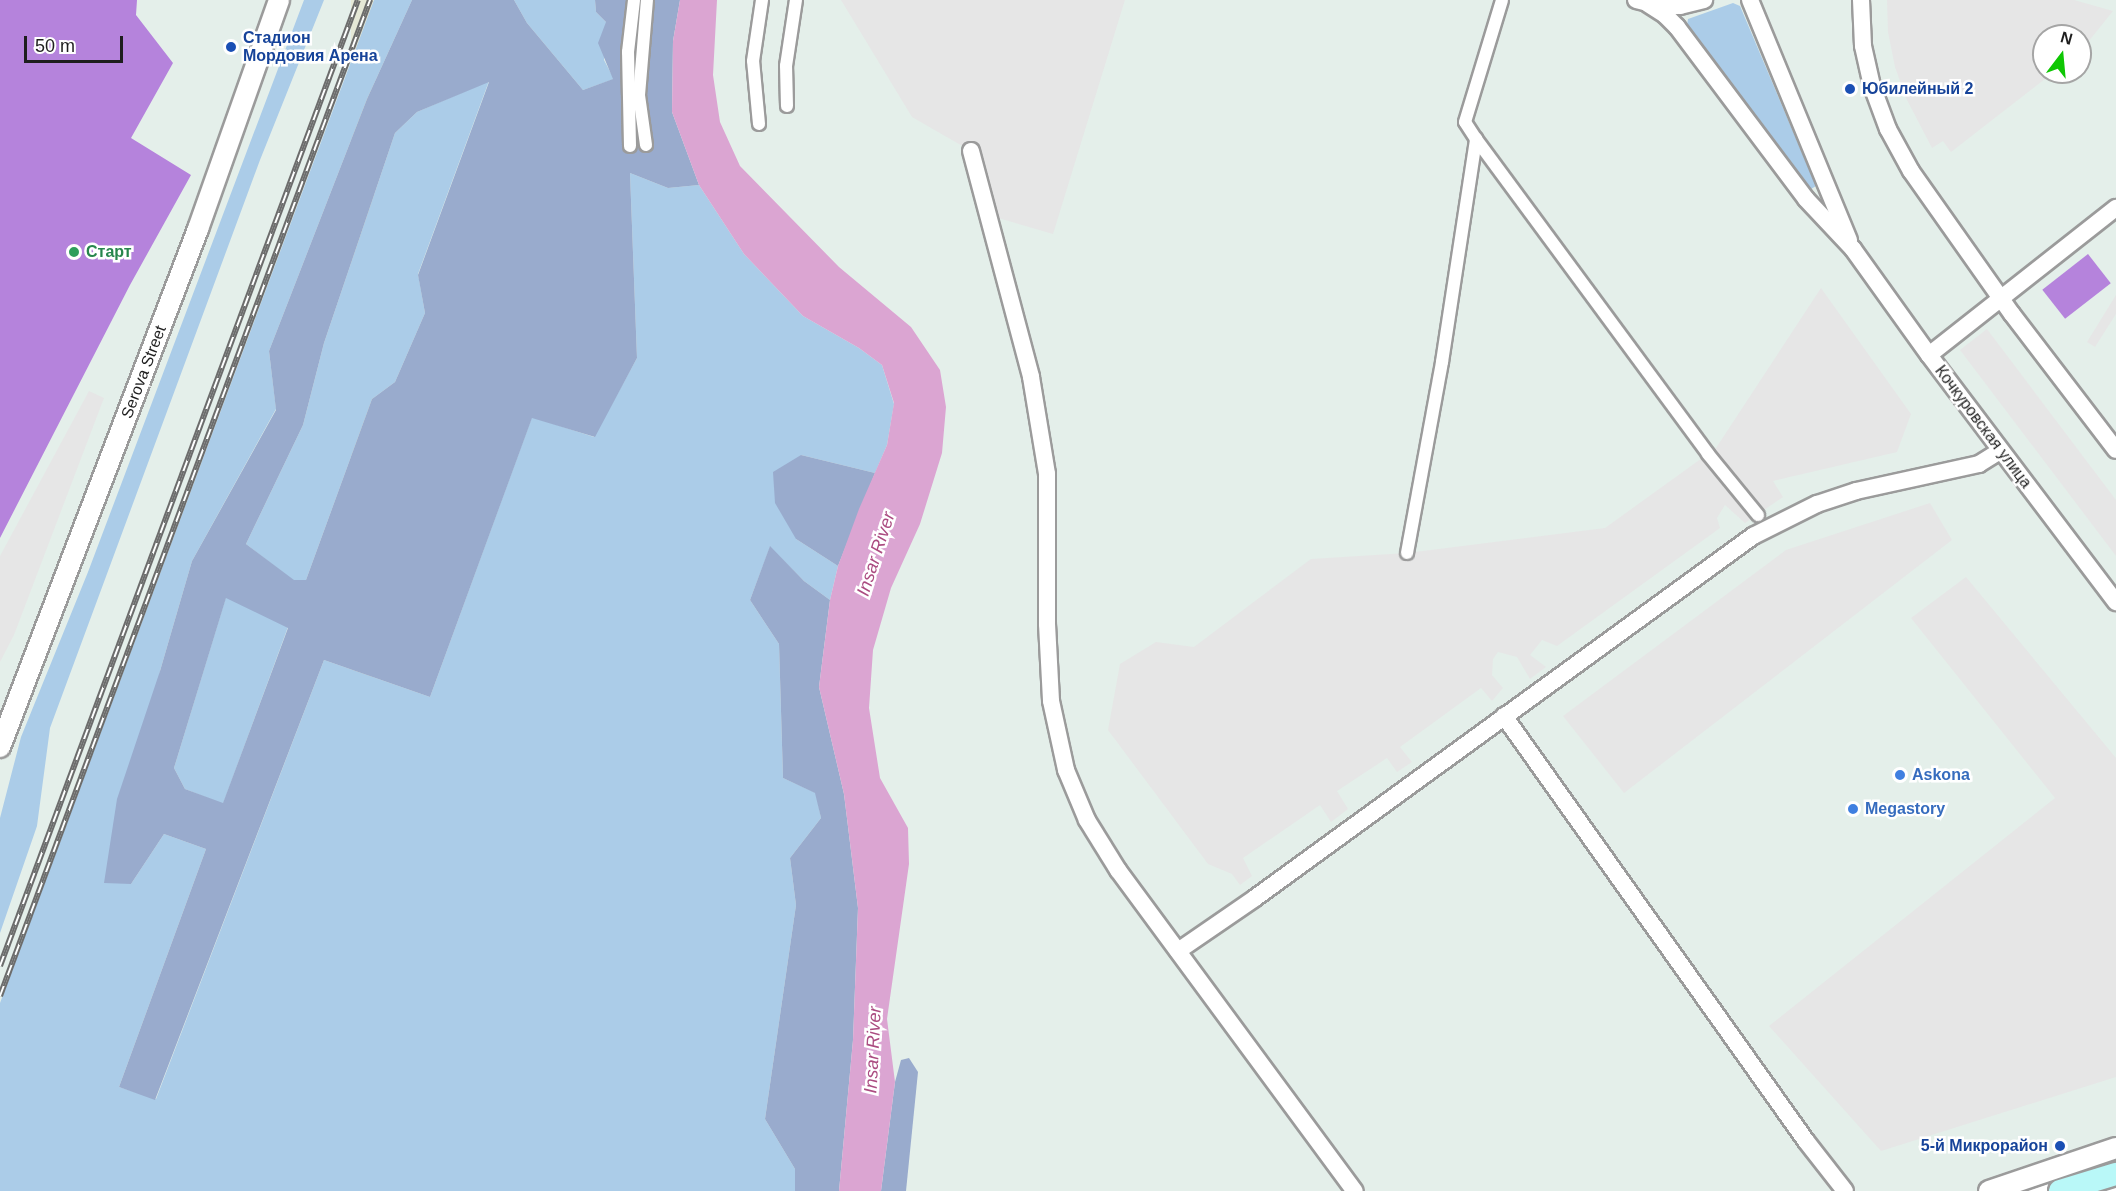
<!DOCTYPE html>
<meta charset="utf-8">
<style>
body{margin:0}
#map{position:relative;width:2116px;height:1191px;overflow:hidden;background:#e4efea;font-family:Arial,sans-serif}
div>[style]{position:absolute}
[style*='--x']{left:calc(var(--x)*1px);top:calc(var(--y)*1px);width:calc(var(--w)*1px);rotate:calc(var(--a)*1deg)}
.industrial>*{inset:0;background:#e5e8d6;transform-origin:0 0}
.grass>*{inset:0;background:#abcce8}
.forest>*{inset:0;background:#99abcd}
.pitch>*{inset:0;background:#b583dc;transform-origin:0 0}
.parking>*{inset:0;background:#e6e6e6}
.water>*{inset:0;background:#dba5d2}
.pier>*{inset:0;background:#fff}
.roads{filter:drop-shadow(2px 0 #9b9b9b) drop-shadow(-2px 0 #9b9b9b) drop-shadow(0 2px #9b9b9b) drop-shadow(0 -2px #9b9b9b)}
.pedestrian>*{height:12px;margin:-6px;padding:0 6px;transform-origin:6px;border-radius:6px;background:#fff}
.minor>*{height:16px;margin:-8px;padding:0 8px;transform-origin:8px;border-radius:8px;background:#fff}
.tertiary>*{height:20px;margin:-10px;padding:0 10px;transform-origin:10px;border-radius:10px;background:#fff}
.secondary>*{height:22px;margin:-11px;padding:0 11px;transform-origin:11px;border-radius:11px;background:#b9f8f8}
.rail>*{height:6px;margin-top:-3px;transform-origin:0;background:repeating-linear-gradient(90deg,#fff 0 11px,#6c6c6c 0 22px);box-sizing:border-box;border-block:2px solid #6c6c6c}
.dots>*{width:16px;height:16px;translate:-50% -50%;box-sizing:border-box;border:3px solid #fff;border-radius:50%}
span{translate:-50% -50%;white-space:nowrap;text-align:center;line-height:1.15;-webkit-text-stroke:5px #fff;paint-order:stroke}
.transit-label{font-size:16px;color:#164399;font-weight:700}
.left{translate:0 -50%;text-align:left}
.right{translate:-100% -50%;text-align:right}
.leisure-label{font-size:16px;color:#27864d;font-weight:700}
.street-label{font-size:16px;color:#1e1e1e}
.shop-label{font-size:16px;color:#366cbe;font-weight:700}
.water-label{font-size:18px;color:#ab4c81;font-style:italic}
.north{position:absolute;left:2032px;top:24px;width:60px;height:60px;box-sizing:border-box;background:#fff;border:2px solid #a5a5a5;border-radius:50%;rotate:16deg;font-size:16px;font-weight:700;line-height:24px;text-align:center;color:#1e1e1e}
.north::after{content:'';display:block;margin:auto;width:21px;height:27px;background:#0fc704;clip-path:polygon(50% 0,100% 100%,50% 72%,0 100%)}
.scale{position:absolute;left:24px;top:36px;width:99px;height:27px;box-sizing:border-box;border:3px solid #1e1e1e;border-top:0;padding-left:8px;font-size:18px;line-height:21px;white-space:nowrap;color:#1e1e1e;-webkit-text-stroke:4px #fff;paint-order:stroke}
</style>
<div id="map">
<div class="industrial">
<i style="left:351px;top:0;width:23px;height:1007px"></i>
</div>
<div class="grass">
<i style="clip-path:polygon(304px 0,324px 0,260px 160px,50px 728px,37px 826px,0 933px,0 818px,21px 737px,88px 572px)"></i>
<i style="clip-path:polygon(374px 0,412px 0,367px 99px,269px 351px,276px 409px,192px 561px,160px 671px,131px 884px,164px 834px,206px 849px,119px 1087px,156px 1099px,324px 660px,430px 697px,532px 417px,594px 437px,637px 358px,630px 173px,668px 188px,699px 185px,744px 254px,803px 316px,859px 348px,882px 365px,894px 404px,887px 445px,875px 473px,801px 455px,796px 539px,838px 566px,830px 600px,804px 581px,770px 547px,750px 600px,779px 644px,783px 778px,816px 793px,821px 818px,790px 858px,796px 905px,765px 1119px,795px 1169px,795px 1191px,0 1191px,0 1003px)"></i>
<i style="clip-path:polygon(514px 0,595px 0,596px 12px,606px 22px,604px 60px,614px 79px,583px 90px,527px 23px)"></i>
<i style="clip-path:polygon(1733px 3px,1740px 6px,1816px 186px,1811px 189px,1687px 25px,1688px 19px)"></i>
<i style="clip-path:polygon(489px 81px,418px 274px,425px 313px,395px 382px,372px 399px,306px 580px,294px 581px,246px 544px,303px 425px,324px 343px,395px 133px,417px 112px)"></i>
<i style="clip-path:polygon(226px 597px,288px 627px,223px 804px,185px 789px,174px 768px)"></i>
</div>
<div class="forest">
<i style="clip-path:polygon(evenodd,412px 0,514px 0,527px 23px,583px 90px,613px 79px,598px 43px,606px 22px,596px 12px,595px 0,680px 0,673px 41px,672px 112px,699px 185px,668px 188px,630px 173px,637px 358px,595px 437px,532px 418px,430px 697px,324px 660px,155px 1100px,119px 1087px,206px 849px,164px 834px,131px 884px,104px 883px,117px 799px,160px 671px,192px 561px,276px 410px,269px 351px,367px 99px,412px 0,489px 82px,418px 275px,425px 313px,395px 382px,372px 399px,306px 580px,294px 580px,246px 544px,303px 425px,324px 343px,395px 133px,417px 112px,489px 82px,412px 0,226px 598px,288px 628px,223px 803px,185px 789px,174px 768px,226px 598px)"></i>
<i style="clip-path:polygon(801px 455px,875px 473px,838px 566px,796px 539px,775px 503px,773px 472px)"></i>
<i style="clip-path:polygon(770px 546px,804px 581px,830px 600px,819px 687px,844px 794px,858px 908px,853px 1040px,839px 1191px,795px 1191px,795px 1169px,765px 1119px,796px 905px,790px 858px,821px 818px,815px 793px,783px 778px,779px 644px,750px 600px)"></i>
<i style="clip-path:polygon(909px 1058px,918px 1072px,906px 1191px,881px 1191px,895px 1082px,901px 1060px)"></i>
</div>
<div class="pitch">
<i style="clip-path:polygon(0 0,137px 0,136px 15px,173px 63px,131px 138px,191px 175px,130px 285px,0 538px)"></i>
<i style="left:2088px;top:254px;width:37px;height:58px;rotate:52deg"></i>
</div>
<div class="parking">
<i style="clip-path:polygon(841px 0,1125px 0,1053px 234px,988px 215px,971px 151px,912px 117px)"></i>
<i style="clip-path:polygon(1887px 0,2074px 0,2113px 11px,2080px 52px,2080px 36px,2044px 36px,2044px 72px,2054px 72px,1951px 152px,1943px 141px,1932px 148px,1906px 98px,1895px 67px,1888px 32px)"></i>
<i style="clip-path:polygon(1821px 288px,1911px 414px,1897px 452px,1773px 481px,1783px 497px,1745px 523px,1725px 505px,1717px 518px,1720px 528px,1557px 646px,1542px 640px,1530px 655px,1546px 667px,1530px 679px,1517px 657px,1498px 652px,1493px 659px,1492px 675px,1503px 688px,1492px 701px,1481px 688px,1400px 747px,1412px 762px,1397px 772px,1387px 758px,1337px 791px,1348px 809px,1331px 822px,1320px 805px,1243px 858px,1252px 876px,1240px 885px,1232px 874px,1208px 864px,1108px 730px,1120px 664px,1156px 642px,1194px 647px,1311px 559px,1407px 553px,1605px 528px,1716px 448px)"></i>
<i style="clip-path:polygon(2116px 295px,2116px 314px,2095px 347px,2087px 342px)"></i>
<i style="clip-path:polygon(1987px 329px,2116px 500px,2116px 556px,1960px 350px)"></i>
<i style="clip-path:polygon(89px 391px,104px 398px,14px 635px,0 662px,0 556px)"></i>
<i style="clip-path:polygon(1930px 503px,1952px 540px,1624px 793px,1563px 716px,1786px 550px)"></i>
<i style="clip-path:polygon(1966px 577px,2116px 758px,2116px 1077px,1881px 1151px,1769px 1026px,2055px 798px,1911px 618px)"></i>
</div>
<div class="water">
<i style="clip-path:polygon(680px 0,717px 0,713px 75px,720px 122px,740px 166px,839px 267px,911px 327px,940px 370px,946px 407px,942px 453px,920px 524px,891px 588px,873px 650px,869px 708px,880px 778px,908px 828px,909px 864px,887px 1019px,895px 1082px,881px 1191px,839px 1191px,853px 1040px,858px 908px,844px 794px,819px 687px,830px 600px,838px 566px,859px 509px,887px 445px,894px 403px,882px 365px,859px 348px,803px 316px,744px 254px,699px 185px,672px 112px,673px 41px)"></i>
</div>
<div class="pier">
<i style="clip-path:polygon(2116px 1157px,2116px 1191px,2012px 1191px)"></i>
</div>
<div class="roads">
<div class="pedestrian">
<i style="--x:787;--y:106;--w:40;--a:-91.4"></i>
<i style="--x:786;--y:66;--w:67;--a:-81.4"></i>
<i style="--x:759;--y:124;--w:63;--a:-95.4"></i>
<i style="--x:753;--y:61;--w:62;--a:-81.6"></i>
<i style="--x:1476;--y:139;--w:391;--a:53.6"></i>
<i style="--x:1708;--y:454;--w:79;--a:50.7"></i>
<i style="--x:646;--y:145;--w:50;--a:-98"></i>
<i style="--x:639;--y:95;--w:95;--a:-85.2"></i>
<i style="--x:630;--y:146;--w:94;--a:-91.2"></i>
<i style="--x:628;--y:52;--w:52;--a:-83.4"></i>
<i style="--x:1407;--y:553;--w:194;--a:-79.6"></i>
<i style="--x:1442;--y:362;--w:226;--a:-81.3"></i>
<i style="--x:1476;--y:139;--w:20;--a:-123"></i>
<i style="--x:1465;--y:122;--w:127;--a:-73.1"></i>
</div>
<div class="minor">
<i style="--x:1636;--y:0;--w:29;--a:14"></i>
<i style="--x:1664;--y:7;--w:16;--a:-4"></i>
<i style="--x:1680;--y:6;--w:25;--a:-14"></i>
<i style="--x:1750;--y:0;--w:260;--a:67.6"></i>
<i style="--x:1861;--y:0;--w:46;--a:87.5"></i>
<i style="--x:1863;--y:46;--w:41;--a:77.3"></i>
<i style="--x:1872;--y:86;--w:46;--a:69.6"></i>
<i style="--x:1888;--y:129;--w:48;--a:61.3"></i>
<i style="--x:1911;--y:171;--w:175;--a:54.8"></i>
<i style="--x:2012;--y:314;--w:171;--a:52.6"></i>
<i style="--x:1648;--y:4;--w:20;--a:33"></i>
<i style="--x:1665;--y:15;--w:17;--a:45"></i>
<i style="--x:1677;--y:27;--w:215;--a:53.1"></i>
<i style="--x:1806;--y:199;--w:69;--a:46.8"></i>
<i style="--x:1853;--y:249;--w:130;--a:54.4"></i>
<i style="--x:1929;--y:355;--w:310;--a:52.9"></i>
<i style="--x:971;--y:151;--w:234;--a:75.1"></i>
<i style="--x:1031;--y:377;--w:98;--a:80.6"></i>
<i style="--x:1047;--y:474;--w:150;--a:90"></i>
<i style="--x:1047;--y:624;--w:77;--a:87"></i>
<i style="--x:1051;--y:701;--w:71;--a:77.7"></i>
<i style="--x:1066;--y:770;--w:54;--a:67.2"></i>
<i style="--x:1087;--y:820;--w:59;--a:58.2"></i>
<i style="--x:1118;--y:870;--w:399;--a:53.6"></i>
<i style="--x:1929;--y:355;--w:238;--a:-38.2"></i>
<i style="--x:1504;--y:716;--w:521;--a:54.6"></i>
<i style="--x:1806;--y:1141;--w:63;--a:52"></i>
<i style="--x:1178;--y:951;--w:93;--a:-34.5"></i>
<i style="--x:1255;--y:898;--w:616;--a:-36.01"></i>
<i style="--x:1753;--y:536;--w:72;--a:-26.6"></i>
<i style="--x:1817;--y:504;--w:41;--a:-18.4"></i>
<i style="--x:1856;--y:491;--w:126;--a:-12.4"></i>
<i style="--x:1979;--y:464;--w:25;--a:-32"></i>
</div>
<div class="tertiary">
<i style="--x:0;--y:747;--w:555;--a:-69.08"></i>
<i style="--x:198;--y:229;--w:243;--a:-70.5"></i>
<i style="--x:1989;--y:1191;--w:134;--a:-18.7"></i>
</div>
<div class="secondary">
<i style="--x:2060;--y:1191;--w:59;--a:-16.9"></i>
</div>
</div>
<div class="rail">
<i style="--x:0;--y:966;--w:1030;--a:-69.67"></i>
<i style="--x:0;--y:996;--w:1063;--a:-69.62"></i>
</div>
<div class="dots">
<i style="left:231px;top:47px;background:#1a4fb4"></i>
<i style="left:1850px;top:89px;background:#1a4fb4"></i>
<i style="left:74px;top:252px;background:#2e9e5b"></i>
<i style="left:1900px;top:775px;background:#3f7fe0"></i>
<i style="left:1853px;top:809px;background:#3f7fe0"></i>
<i style="left:2060px;top:1146px;background:#1a4fb4"></i>
</div>
<div class="transit-label">
<span class="left" style="left:243px;top:47px">Стадион<br>Мордовия Арена</span>
<span class="left" style="left:1862px;top:89px">Юбилейный 2</span>
<span class="right" style="left:2048px;top:1146px">5-й Микрорайон</span>
</div>
<div class="leisure-label">
<span class="left" style="left:86px;top:252px">Старт</span>
</div>
<div class="street-label">
<span style="left:144px;top:372px;rotate:-69deg">Serova Street</span>
<span style="left:1983px;top:427px;rotate:53deg">Кочкуровская улица</span>
</div>
<div class="shop-label">
<span class="left" style="left:1912px;top:775px">Askona</span>
<span class="left" style="left:1865px;top:809px">Megastory</span>
</div>
<div class="water-label">
<span style="left:876px;top:554px;rotate:-72deg">Insar River</span>
<span style="left:873px;top:1050px;rotate:-87deg">Insar River</span>
</div>
<div class="north">N</div>
<div class="scale">50 m</div>
</div>
